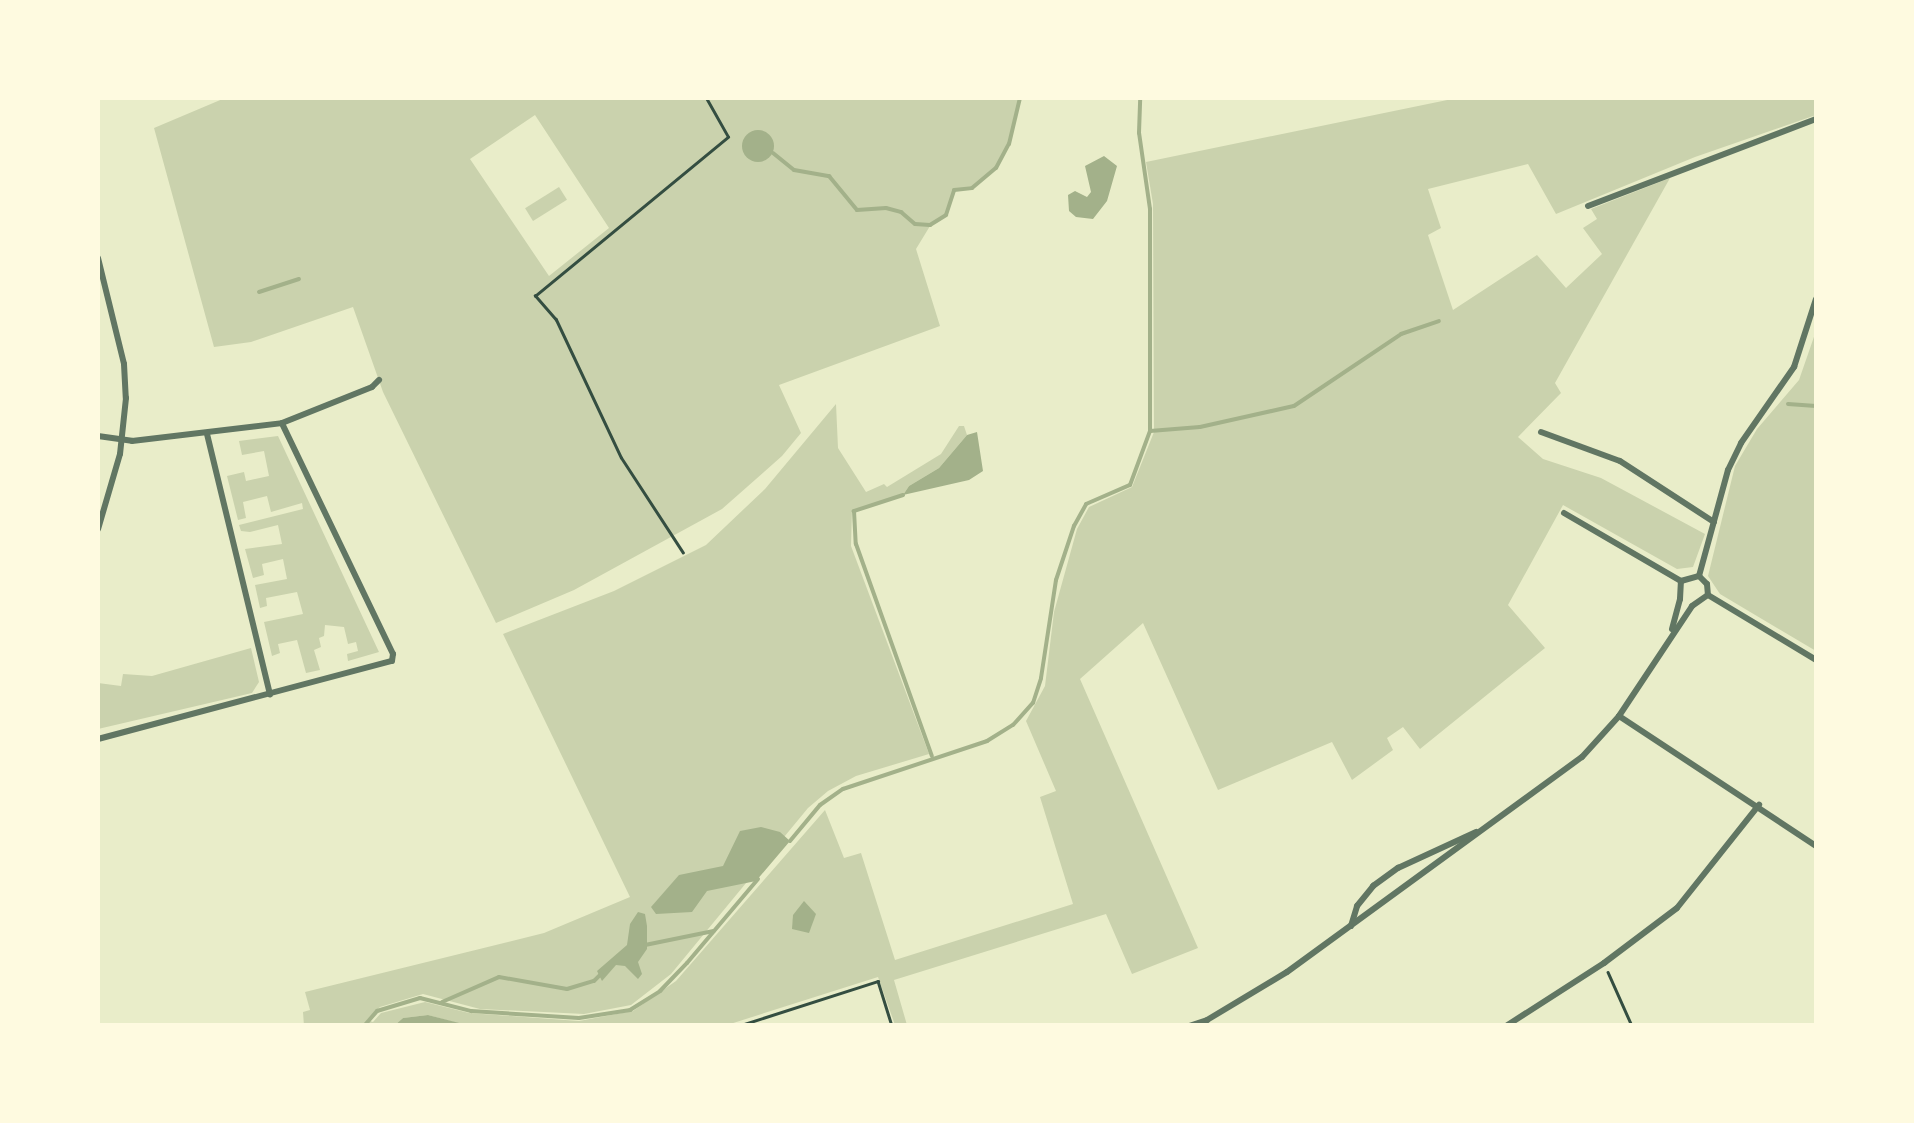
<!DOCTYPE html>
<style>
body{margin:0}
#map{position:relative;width:1914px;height:1123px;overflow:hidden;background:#e9edc9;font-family:Spectral,serif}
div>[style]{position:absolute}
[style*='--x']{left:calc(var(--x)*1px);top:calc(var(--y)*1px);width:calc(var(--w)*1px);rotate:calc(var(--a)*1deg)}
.green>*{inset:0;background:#cad2ad;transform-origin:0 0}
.water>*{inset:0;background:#a3b18a}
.round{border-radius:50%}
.stream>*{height:4px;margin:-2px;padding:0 2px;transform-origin:2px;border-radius:2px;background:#a3b18a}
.path>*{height:2.5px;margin:-1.25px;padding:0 1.25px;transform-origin:1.25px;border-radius:1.25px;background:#344e41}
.minor>*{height:6px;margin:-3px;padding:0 3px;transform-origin:3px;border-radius:3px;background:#617663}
span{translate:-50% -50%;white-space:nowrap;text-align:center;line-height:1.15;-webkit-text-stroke:9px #fefae0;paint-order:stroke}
.frame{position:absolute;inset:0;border:100px solid #fefae0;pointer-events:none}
</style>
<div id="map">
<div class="green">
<i style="clip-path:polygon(evenodd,225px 98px,1020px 98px,1009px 144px,996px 168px,972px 188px,954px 190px,946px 215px,930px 226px,916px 249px,940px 326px,779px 385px,801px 433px,782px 456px,722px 509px,574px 590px,496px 623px,383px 392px,353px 307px,251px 342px,214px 347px,154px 128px,225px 98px,535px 115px,609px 228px,549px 276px,470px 159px,535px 115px)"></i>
<i style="clip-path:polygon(1457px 98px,1816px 98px,1816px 115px,1695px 157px,1556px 214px,1528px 164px,1428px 189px,1441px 228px,1428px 235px,1453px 310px,1537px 255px,1566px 288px,1602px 254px,1583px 228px,1597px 219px,1591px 209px,1670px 178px,1555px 383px,1561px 393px,1518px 437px,1543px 459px,1601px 478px,1705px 534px,1693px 567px,1677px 569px,1563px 505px,1508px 605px,1545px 648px,1420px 749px,1403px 727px,1387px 738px,1393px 750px,1352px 780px,1332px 742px,1218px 790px,1143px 623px,1080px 679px,1198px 948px,1132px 974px,1106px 914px,894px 980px,907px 1025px,895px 1025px,878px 977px,727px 1025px,468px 1026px,428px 1015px,403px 1018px,395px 1025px,304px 1026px,303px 1012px,310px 1010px,305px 992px,544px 933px,630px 897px,503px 634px,614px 591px,706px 545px,765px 489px,836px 404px,838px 448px,866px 492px,884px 484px,887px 487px,941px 454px,959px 426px,964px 426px,967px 435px,939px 468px,909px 486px,903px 495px,852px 510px,851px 546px,929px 754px,856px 776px,828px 791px,808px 808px,671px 974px,631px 1005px,584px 1014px,480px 1009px,423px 994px,380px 1007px,367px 1020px,373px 1022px,381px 1013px,425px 1002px,469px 1013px,579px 1021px,633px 1011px,676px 981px,825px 810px,844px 858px,861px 853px,895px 960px,1073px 904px,1040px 797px,1056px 791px,1026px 721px,1045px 686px,1054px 612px,1077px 529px,1089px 507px,1132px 487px,1154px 432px,1153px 204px,1146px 162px)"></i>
<i style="left:559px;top:187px;width:15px;height:40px;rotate:58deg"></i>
<i style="clip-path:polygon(1816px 331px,1816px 651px,1720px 594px,1708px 576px,1735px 466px,1757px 429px,1799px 380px)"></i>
<i style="clip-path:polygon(278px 436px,379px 652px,348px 661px,347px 654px,358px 651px,356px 642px,348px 644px,344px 627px,325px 625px,324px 636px,319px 638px,321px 647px,314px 650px,320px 670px,306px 673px,297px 640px,278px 644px,280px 653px,272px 656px,264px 622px,303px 614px,297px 592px,266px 598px,267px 606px,260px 608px,255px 585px,287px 579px,283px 559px,262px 564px,264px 575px,253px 578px,245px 549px,282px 544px,278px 525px,250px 532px,241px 531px,239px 525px,303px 509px,302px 503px,271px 512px,267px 496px,243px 502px,246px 518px,238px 520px,227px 476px,244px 472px,246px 481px,269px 476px,264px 451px,242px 455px,239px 441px)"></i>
<i style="clip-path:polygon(251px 648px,259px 682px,252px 693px,98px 729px,98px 683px,121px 686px,123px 674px,152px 676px)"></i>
</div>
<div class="water">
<i class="round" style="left:742px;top:130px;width:32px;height:32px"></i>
<i style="clip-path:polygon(1104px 156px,1117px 166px,1107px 201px,1093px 219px,1076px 217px,1069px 211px,1068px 195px,1075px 191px,1087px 197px,1091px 192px,1085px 166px)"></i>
<i style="clip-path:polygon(977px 432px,983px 471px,969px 480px,903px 495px,909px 486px,939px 468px,967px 435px)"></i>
<i style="clip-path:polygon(761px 827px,780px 832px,790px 841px,756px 881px,707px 891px,692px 912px,656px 914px,651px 907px,679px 875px,723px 866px,740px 831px)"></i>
<i style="clip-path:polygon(804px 901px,816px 914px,809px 933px,792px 929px,793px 915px)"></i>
<i style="clip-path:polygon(638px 912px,645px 914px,647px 926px,647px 949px,638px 962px,642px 974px,638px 979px,625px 966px,616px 965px,602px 981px,597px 971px,627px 945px,630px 924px)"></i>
<i style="clip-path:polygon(428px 1015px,467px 1025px,468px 1025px,395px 1025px,403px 1018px)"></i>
</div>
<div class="stream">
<i style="--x:773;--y:153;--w:27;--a:39"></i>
<i style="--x:794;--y:170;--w:36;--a:10"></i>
<i style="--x:829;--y:176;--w:44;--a:50.5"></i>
<i style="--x:857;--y:210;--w:29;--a:-4"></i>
<i style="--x:886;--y:208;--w:16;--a:15"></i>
<i style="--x:901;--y:212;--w:18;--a:41"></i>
<i style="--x:915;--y:224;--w:15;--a:4"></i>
<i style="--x:930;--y:225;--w:19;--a:-32"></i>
<i style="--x:946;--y:215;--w:26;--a:-72"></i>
<i style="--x:954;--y:190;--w:18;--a:-6"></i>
<i style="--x:972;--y:188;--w:31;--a:-40"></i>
<i style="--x:996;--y:168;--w:27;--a:-62"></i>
<i style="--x:1009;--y:144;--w:47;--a:-76.6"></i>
<i style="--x:259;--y:292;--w:42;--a:-18"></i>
<i style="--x:1788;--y:404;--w:28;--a:4"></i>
<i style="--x:1150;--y:431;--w:50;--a:-4.6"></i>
<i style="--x:1200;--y:427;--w:96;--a:-12.6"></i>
<i style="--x:1294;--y:406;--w:129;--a:-33.9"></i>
<i style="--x:1401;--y:334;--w:40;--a:-18.9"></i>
<i style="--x:903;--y:495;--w:52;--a:161.9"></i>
<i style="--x:854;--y:511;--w:33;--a:87"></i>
<i style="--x:856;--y:544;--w:225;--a:70.3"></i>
<i style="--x:790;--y:841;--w:47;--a:-50.2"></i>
<i style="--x:820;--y:805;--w:28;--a:-35"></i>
<i style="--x:843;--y:789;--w:152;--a:-18.4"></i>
<i style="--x:987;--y:741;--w:31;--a:-32"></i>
<i style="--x:1013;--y:725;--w:30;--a:-48"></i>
<i style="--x:1033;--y:703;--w:26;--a:-72"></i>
<i style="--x:1041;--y:678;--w:99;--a:-81.3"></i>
<i style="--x:1056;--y:580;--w:57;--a:-71.6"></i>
<i style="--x:1074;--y:526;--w:25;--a:-61"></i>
<i style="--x:1086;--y:504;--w:48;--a:-23.4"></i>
<i style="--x:1130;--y:485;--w:58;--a:-69.7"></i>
<i style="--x:1150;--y:431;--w:222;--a:-90"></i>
<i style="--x:1150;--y:209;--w:77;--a:-98.2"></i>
<i style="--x:1139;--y:133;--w:35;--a:-88"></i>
<i style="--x:645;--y:945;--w:70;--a:-11.5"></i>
<i style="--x:442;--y:1002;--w:62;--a:-23.7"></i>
<i style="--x:499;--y:977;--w:69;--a:10"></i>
<i style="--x:567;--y:989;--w:28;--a:-17"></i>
<i style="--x:594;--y:981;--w:10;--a:-45"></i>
<i style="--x:364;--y:1026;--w:20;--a:-49"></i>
<i style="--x:377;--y:1011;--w:45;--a:-16.8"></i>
<i style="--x:420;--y:998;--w:53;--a:14.3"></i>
<i style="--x:471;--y:1011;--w:108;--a:3.7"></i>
<i style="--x:579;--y:1018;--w:52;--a:-8.9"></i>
<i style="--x:630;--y:1010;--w:36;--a:-32"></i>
<i style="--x:660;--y:991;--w:39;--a:-46"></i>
<i style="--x:687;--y:963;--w:110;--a:-49.8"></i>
</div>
<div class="path">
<i style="--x:683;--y:553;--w:113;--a:-123.1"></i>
<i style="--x:621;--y:458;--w:153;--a:-115.2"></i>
<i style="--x:556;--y:320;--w:32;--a:-131"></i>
<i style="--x:535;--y:296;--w:250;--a:-39.5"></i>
<i style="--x:728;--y:137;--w:45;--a:-119.4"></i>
<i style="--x:1608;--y:972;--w:59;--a:66"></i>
<i style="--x:738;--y:1026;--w:147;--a:-17.8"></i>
<i style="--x:878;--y:981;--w:47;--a:72.7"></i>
</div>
<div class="minor">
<i style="--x:1588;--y:206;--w:244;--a:-20.9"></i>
<i style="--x:98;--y:258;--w:109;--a:76.2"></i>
<i style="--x:124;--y:364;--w:34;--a:87"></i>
<i style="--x:126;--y:398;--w:56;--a:96.1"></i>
<i style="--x:120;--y:454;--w:78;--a:106.3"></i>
<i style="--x:1541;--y:432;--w:84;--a:20.2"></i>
<i style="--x:1620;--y:461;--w:112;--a:33"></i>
<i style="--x:207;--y:434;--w:268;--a:76.4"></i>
<i style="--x:98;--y:436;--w:34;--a:8"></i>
<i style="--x:132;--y:441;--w:151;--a:-6.8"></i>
<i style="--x:282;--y:423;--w:97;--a:-21.8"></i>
<i style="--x:372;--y:387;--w:10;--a:-45"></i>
<i style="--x:1564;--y:513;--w:135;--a:30.2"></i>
<i style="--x:1699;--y:576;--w:110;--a:-74.7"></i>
<i style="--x:1728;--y:470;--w:30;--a:-64"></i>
<i style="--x:1741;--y:443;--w:93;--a:-55.1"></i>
<i style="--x:1794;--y:367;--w:71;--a:-72.1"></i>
<i style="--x:1699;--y:576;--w:11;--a:45"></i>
<i style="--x:1707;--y:584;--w:11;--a:85"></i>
<i style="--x:1708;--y:595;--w:126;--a:31"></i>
<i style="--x:1680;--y:599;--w:18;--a:-87"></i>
<i style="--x:1681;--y:581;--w:19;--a:-16"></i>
<i style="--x:1692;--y:606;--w:19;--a:-35"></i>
<i style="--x:1672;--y:629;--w:31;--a:-75"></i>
<i style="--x:1619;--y:716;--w:236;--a:33.4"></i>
<i style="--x:98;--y:739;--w:304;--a:-14.9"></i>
<i style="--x:392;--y:661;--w:7;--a:-82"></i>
<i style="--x:393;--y:654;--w:256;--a:-115.7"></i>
<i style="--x:1351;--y:926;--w:21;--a:-73"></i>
<i style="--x:1357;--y:906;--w:26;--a:-51"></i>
<i style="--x:1373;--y:886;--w:31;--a:-36"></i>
<i style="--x:1398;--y:868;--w:86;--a:-24.8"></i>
<i style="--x:1189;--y:1026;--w:19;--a:-18"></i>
<i style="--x:1207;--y:1020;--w:93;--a:-31"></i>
<i style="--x:1287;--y:972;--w:365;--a:-36.1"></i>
<i style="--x:1582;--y:757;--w:55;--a:-47.9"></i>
<i style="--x:1619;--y:716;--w:132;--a:-56.4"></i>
<i style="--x:1506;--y:1026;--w:117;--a:-32.7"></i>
<i style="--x:1604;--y:963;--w:91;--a:-37"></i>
<i style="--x:1677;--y:908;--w:132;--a:-51.5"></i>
</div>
<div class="frame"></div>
</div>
